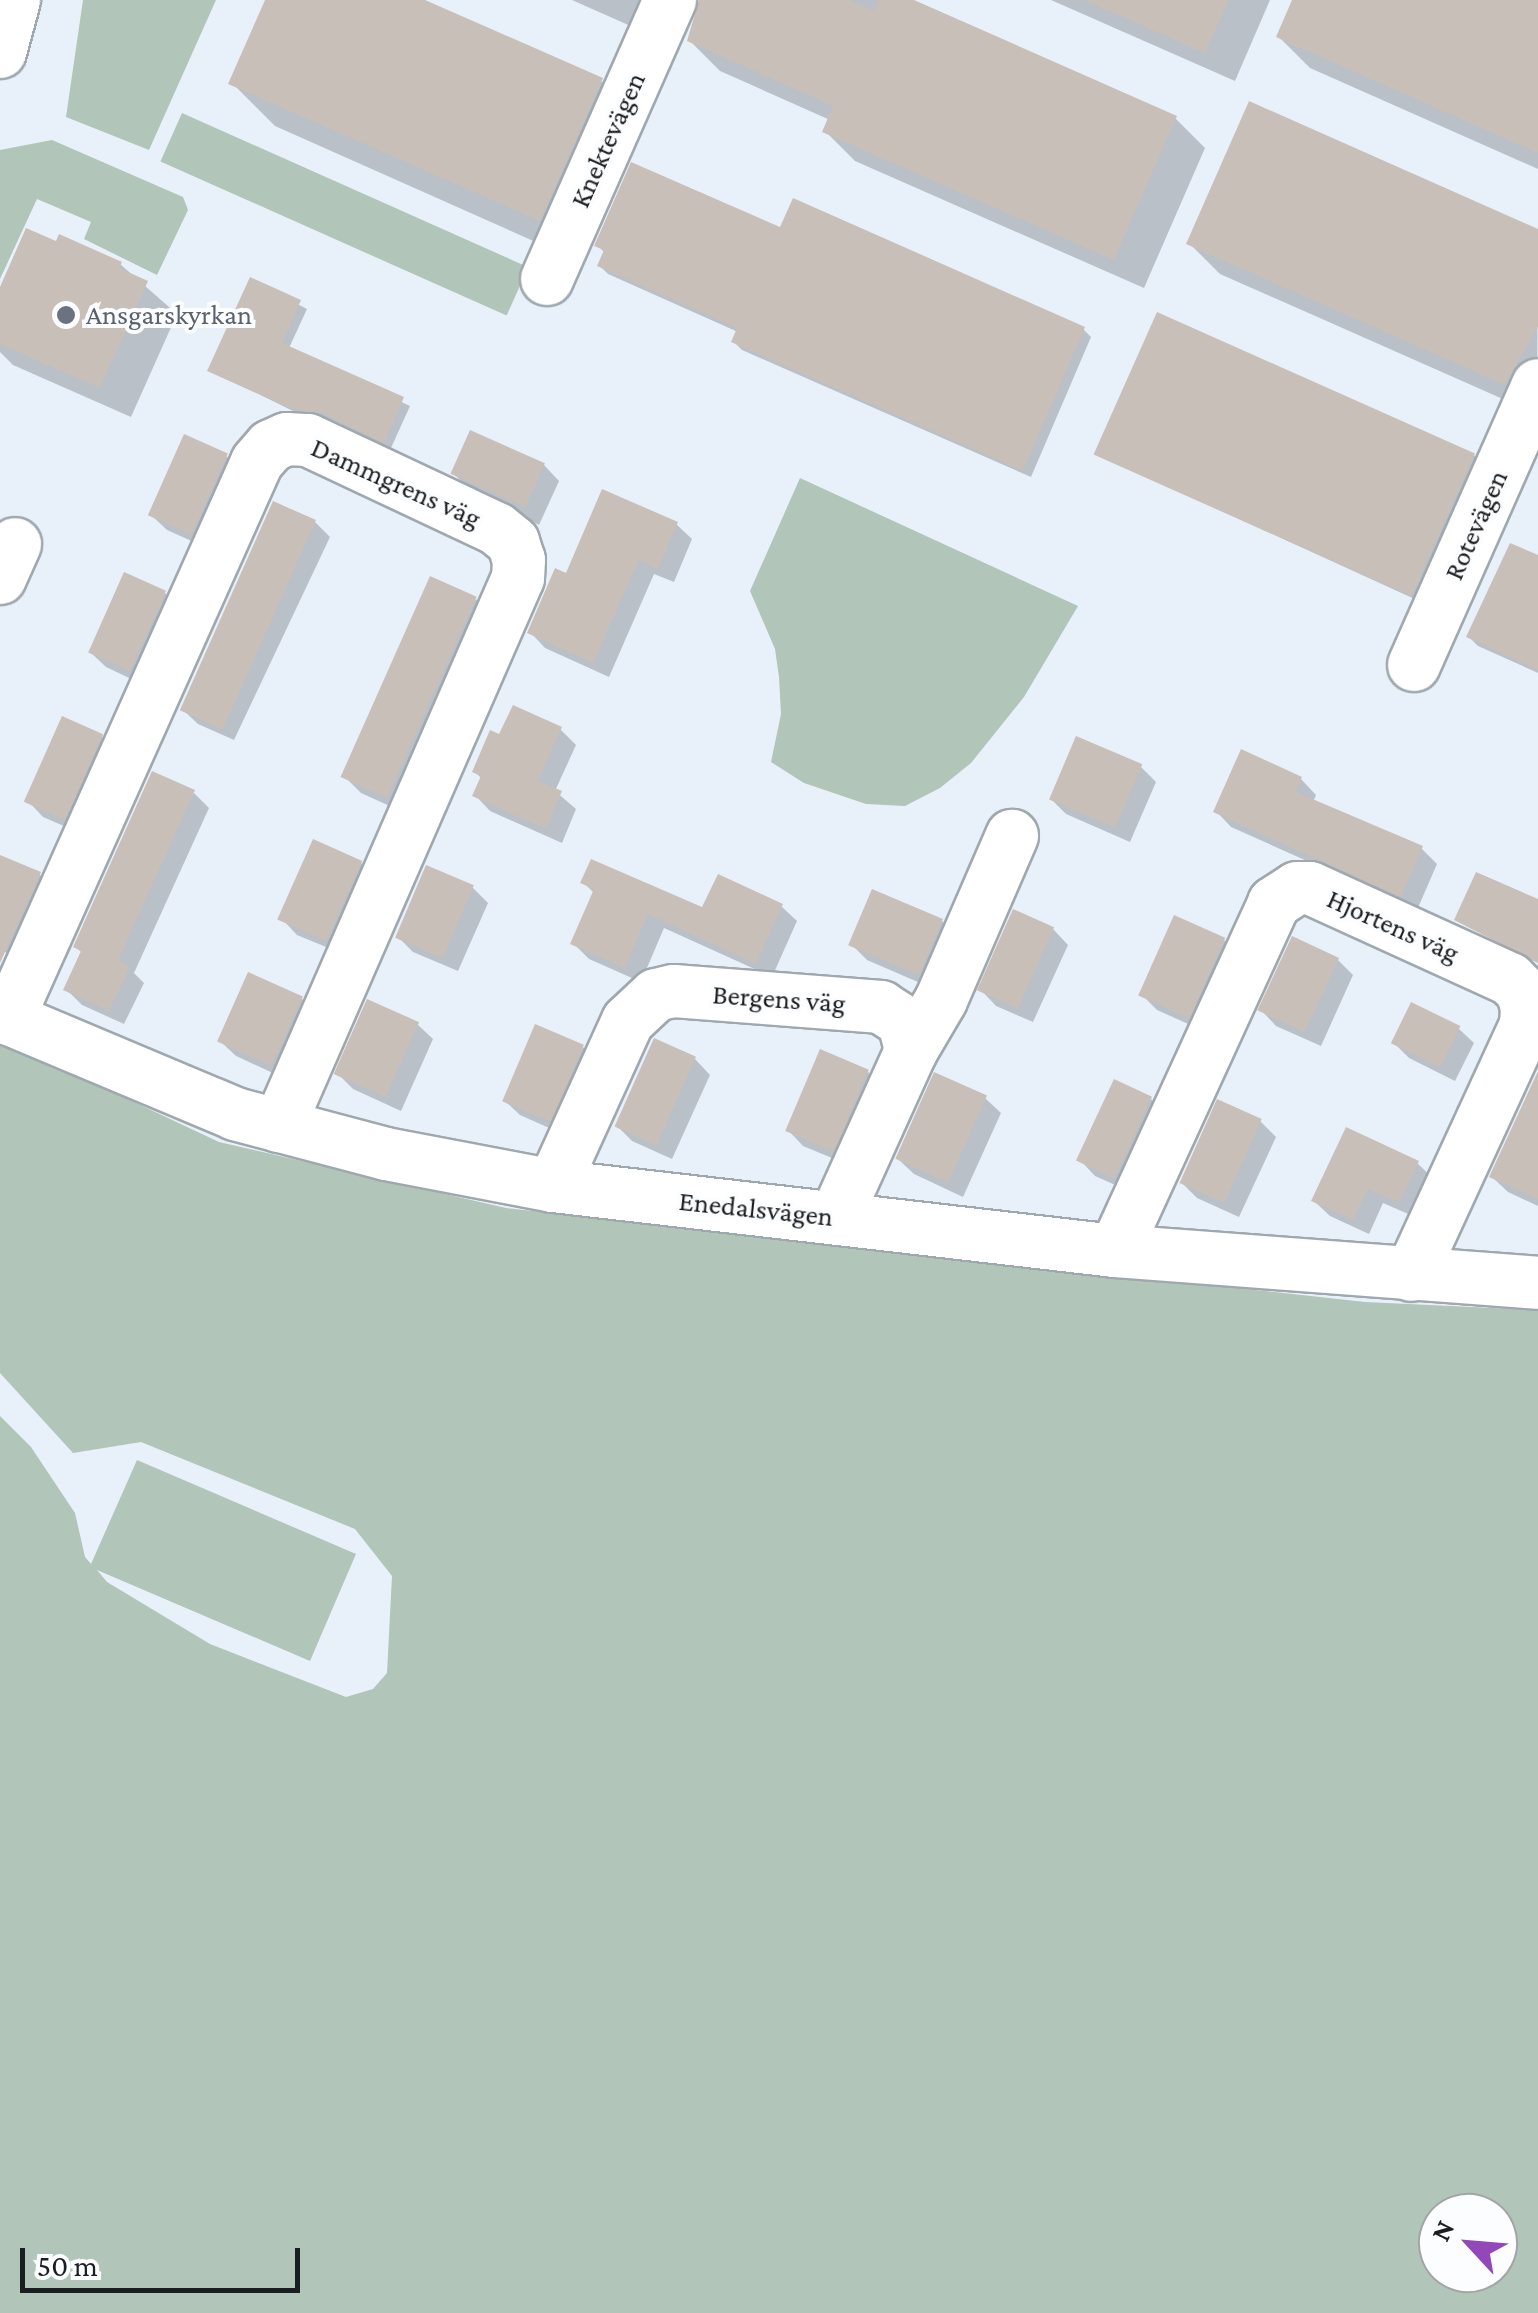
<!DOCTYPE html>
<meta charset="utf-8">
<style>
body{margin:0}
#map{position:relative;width:1538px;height:2313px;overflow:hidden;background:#e8f1f9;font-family:"Crimson Pro",serif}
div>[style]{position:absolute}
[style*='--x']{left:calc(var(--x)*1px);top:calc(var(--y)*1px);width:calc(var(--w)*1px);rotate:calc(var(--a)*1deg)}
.green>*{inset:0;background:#b1c5b8;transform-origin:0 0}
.shadow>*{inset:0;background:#0003}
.building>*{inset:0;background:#c8bfb8;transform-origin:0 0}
.roads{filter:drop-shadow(2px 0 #a0a8af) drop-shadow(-2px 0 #a0a8af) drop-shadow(0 2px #a0a8af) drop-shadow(0 -2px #a0a8af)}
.minor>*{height:52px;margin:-26px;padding:0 26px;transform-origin:26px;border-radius:26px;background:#fff}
.dots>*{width:28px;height:28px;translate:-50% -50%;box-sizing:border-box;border:5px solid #fcfdff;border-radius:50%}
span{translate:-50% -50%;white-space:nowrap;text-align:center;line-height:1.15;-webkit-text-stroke:8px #fcfdff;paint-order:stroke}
.street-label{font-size:28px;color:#1b1e21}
.worship-label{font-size:28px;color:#5b616d}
.left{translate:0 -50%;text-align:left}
.north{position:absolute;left:1418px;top:2193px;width:100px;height:100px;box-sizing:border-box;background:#fcfdff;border:2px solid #a2a4a6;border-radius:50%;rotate:296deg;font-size:28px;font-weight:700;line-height:40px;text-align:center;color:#1b1e21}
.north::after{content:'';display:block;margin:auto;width:35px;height:45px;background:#9348ba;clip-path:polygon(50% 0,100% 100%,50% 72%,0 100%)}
.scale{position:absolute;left:20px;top:2248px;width:280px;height:45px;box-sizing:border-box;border:5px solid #1b1e21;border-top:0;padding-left:12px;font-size:30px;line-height:35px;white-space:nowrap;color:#1b1e21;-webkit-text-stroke:8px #fcfdff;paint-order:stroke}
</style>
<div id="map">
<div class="green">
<i style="clip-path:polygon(83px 0,216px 0,149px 150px,66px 117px)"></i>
<i style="left:182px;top:113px;width:379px;height:53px;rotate:24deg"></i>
<i style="clip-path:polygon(52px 140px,183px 197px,188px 210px,157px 275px,84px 239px,91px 222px,37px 199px,0 279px,0 150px)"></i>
<i style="clip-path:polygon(800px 478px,1078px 606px,1024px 697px,971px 763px,940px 788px,905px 806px,866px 804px,804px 783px,771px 762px,781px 714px,779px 677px,775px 649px,750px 591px)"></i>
<i style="clip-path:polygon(evenodd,0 1039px,219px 1142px,506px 1208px,1365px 1302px,1538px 1310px,1538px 2313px,0 2313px,0 1416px,31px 1447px,75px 1513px,85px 1557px,91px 1564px,137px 1460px,356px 1554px,310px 1661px,97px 1570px,107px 1582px,210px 1644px,346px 1697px,373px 1689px,387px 1673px,392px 1576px,355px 1529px,141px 1442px,73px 1453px,0 1373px,0 1039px,1438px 2213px,1498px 2213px,1498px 2273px,1438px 2273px,1438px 2213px)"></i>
</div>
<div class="shadow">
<i style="clip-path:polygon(271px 0,419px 0,601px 81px,645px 124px,583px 263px,275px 126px,232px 83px)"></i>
<i style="clip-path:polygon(572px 0,694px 0,662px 40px)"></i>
<i style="clip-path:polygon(702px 0,907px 0,1175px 118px,1205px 148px,1144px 288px,855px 161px,825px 131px,830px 120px,720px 71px,690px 41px)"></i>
<i style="clip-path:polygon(1051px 0,1270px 0,1235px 81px)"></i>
<i style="clip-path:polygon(1295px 0,1538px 0,1538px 169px,1310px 68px,1279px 37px)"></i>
<i style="clip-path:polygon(781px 230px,1083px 329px,1091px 337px,1031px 477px,742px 350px,734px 342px,738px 332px,608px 274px,600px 266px,605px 253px,597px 245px)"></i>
<i style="clip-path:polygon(1538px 232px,1537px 414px,1220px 274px,1189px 243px)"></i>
<i style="clip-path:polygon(120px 264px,177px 314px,131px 417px,13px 365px,0 352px,0 293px)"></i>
<i style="clip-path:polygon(251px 280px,307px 309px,289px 348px,410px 406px,391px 448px,330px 419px,301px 415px,210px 370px)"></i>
<i style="clip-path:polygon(1097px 454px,1474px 455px,1481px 462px,1419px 601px)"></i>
<i style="clip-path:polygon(226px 456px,242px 471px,207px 548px,167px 530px,151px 515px)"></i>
<i style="clip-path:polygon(544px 465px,559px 481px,539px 525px,469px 489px,454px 474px)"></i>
<i style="clip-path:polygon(315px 522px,330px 537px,234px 740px,198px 724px,182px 709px)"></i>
<i style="clip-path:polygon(676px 524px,692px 539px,674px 582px,654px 574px,609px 677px,545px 648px,530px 632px)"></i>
<i style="clip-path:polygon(1538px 558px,1538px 673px,1478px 646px,1469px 637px)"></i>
<i style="clip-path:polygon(165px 593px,181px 609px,146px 686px,106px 667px,90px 652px)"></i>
<i style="clip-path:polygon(476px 599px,491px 614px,405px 813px,361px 793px,346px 778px)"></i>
<i style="clip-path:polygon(560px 729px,576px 745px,555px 791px,576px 809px,562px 843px,490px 811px,475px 795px,482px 779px,475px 772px,500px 738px)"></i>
<i style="clip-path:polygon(101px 736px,117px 752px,80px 833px,43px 817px,28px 801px)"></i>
<i style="clip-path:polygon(1140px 766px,1156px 782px,1130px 842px,1066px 814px,1051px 799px)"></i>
<i style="clip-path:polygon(1301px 779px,1316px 795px,1313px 802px,1421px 848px,1437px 864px,1417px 910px,1231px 827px,1216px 811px)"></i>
<i style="clip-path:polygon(194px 793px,209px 808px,134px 973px,144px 983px,124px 1024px,82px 1005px,66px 989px,83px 954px,76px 947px)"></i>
<i style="clip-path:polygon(0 857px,39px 874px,55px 889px,24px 960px,0 950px)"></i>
<i style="clip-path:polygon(361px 863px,376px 878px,343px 954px,297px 935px,282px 919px)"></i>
<i style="clip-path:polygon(583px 882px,704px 910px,781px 906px,797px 921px,772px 977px,664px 928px,641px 982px,589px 959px,573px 943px,595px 894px)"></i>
<i style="clip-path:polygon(472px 887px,488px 903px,458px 971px,413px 952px,397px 936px)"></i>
<i style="clip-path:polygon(1538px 902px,1538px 963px,1457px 920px)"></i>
<i style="clip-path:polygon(942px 921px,957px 937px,934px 989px,867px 960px,851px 944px)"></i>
<i style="clip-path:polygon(1053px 929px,1068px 945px,1033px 1022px,996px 1006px,981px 990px)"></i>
<i style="clip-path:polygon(1224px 940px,1239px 955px,1204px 1031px,1157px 1010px,1141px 994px)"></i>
<i style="clip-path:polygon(1338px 960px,1353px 975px,1321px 1046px,1276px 1026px,1261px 1010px)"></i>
<i style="clip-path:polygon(301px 998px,317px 1014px,288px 1080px,236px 1056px,220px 1041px)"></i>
<i style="clip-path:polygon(417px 1024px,433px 1039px,401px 1111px,353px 1089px,337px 1073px)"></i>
<i style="clip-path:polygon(1458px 1028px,1474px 1043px,1455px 1081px,1409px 1058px,1394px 1043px)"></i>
<i style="clip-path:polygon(583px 1047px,598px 1063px,565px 1135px,520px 1115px,504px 1100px)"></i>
<i style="clip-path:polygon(695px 1059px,710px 1075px,672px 1159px,632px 1141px,616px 1125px)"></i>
<i style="clip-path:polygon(868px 1072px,883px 1088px,849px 1165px,803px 1146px,788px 1130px)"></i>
<i style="clip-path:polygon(1538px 1096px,1538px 1206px,1508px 1192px,1492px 1177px)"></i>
<i style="clip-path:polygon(985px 1098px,1001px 1113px,963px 1197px,914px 1174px,898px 1159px)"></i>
<i style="clip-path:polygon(1151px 1099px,1166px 1114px,1131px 1192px,1095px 1176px,1080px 1160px)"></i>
<i style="clip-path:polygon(1260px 1121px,1276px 1137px,1239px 1217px,1197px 1198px,1182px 1183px)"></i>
<i style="clip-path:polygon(1417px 1163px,1433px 1178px,1415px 1217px,1383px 1203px,1369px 1234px,1330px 1216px,1314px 1201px)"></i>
</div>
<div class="building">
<i style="clip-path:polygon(265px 0,425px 0,603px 78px,540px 221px,228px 84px)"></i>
<i style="clip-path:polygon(699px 0,849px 0,874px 11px,879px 0,914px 0,1177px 116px,1114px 260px,822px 132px,833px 106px,687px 41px)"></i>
<i style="clip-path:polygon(1084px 0,1229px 0,1205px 53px)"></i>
<i style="clip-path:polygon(1292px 0,1538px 0,1538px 153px,1276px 37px)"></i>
<i style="clip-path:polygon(1249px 101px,1538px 229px,1538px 327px,1505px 385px,1186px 244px)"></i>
<i style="clip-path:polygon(631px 162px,780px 227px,793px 198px,1085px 327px,1023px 471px,731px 342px,737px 328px,597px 266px,604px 250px,594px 246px)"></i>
<i style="clip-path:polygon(26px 228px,56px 241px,59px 234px,122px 262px,119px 268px,148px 281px,100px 388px,0 344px,0 287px)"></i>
<i style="clip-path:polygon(250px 277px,301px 300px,282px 343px,404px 397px,384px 443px,321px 413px,292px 409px,207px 371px)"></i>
<i style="left:1157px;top:312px;width:348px;height:156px;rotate:24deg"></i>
<i style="left:470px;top:430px;width:82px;height:48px;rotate:24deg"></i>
<i style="left:184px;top:434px;width:48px;height:89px;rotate:24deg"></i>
<i style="clip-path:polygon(602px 489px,678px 522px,658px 569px,639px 560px,593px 663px,527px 633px,555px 568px,566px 573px)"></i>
<i style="left:273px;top:501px;width:47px;height:229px;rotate:24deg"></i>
<i style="clip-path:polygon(1510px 543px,1538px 555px,1538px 670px,1466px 637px)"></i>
<i style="left:124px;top:572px;width:46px;height:88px;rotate:24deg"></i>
<i style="left:430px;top:576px;width:51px;height:220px;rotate:24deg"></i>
<i style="clip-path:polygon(513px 705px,562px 727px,538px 781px,562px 791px,546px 829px,472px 796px,481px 776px,472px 772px,490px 730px,499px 734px)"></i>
<i style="left:62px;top:716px;width:45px;height:94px;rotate:24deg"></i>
<i style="left:1076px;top:736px;width:72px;height:69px;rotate:23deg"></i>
<i style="clip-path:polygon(1241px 749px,1302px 777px,1296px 792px,1423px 846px,1401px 897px,1213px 812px)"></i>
<i style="clip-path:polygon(152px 771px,195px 790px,118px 960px,130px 966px,109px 1011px,63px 990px,81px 951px,73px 947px)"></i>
<i style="left:313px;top:839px;width:54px;height:88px;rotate:24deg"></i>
<i style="clip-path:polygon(0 855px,41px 872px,0 963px)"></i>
<i style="clip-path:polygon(591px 859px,702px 907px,718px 874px,783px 904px,756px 964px,648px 914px,625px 968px,570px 944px,594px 889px,580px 883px)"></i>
<i style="left:426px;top:865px;width:52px;height:79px;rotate:23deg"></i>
<i style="clip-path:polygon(1476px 872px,1538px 899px,1538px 963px,1454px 920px)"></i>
<i style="left:872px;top:889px;width:77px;height:61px;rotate:23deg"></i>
<i style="left:1013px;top:909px;width:45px;height:89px;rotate:24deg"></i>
<i style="left:1174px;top:915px;width:56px;height:88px;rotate:24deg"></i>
<i style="left:1292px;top:936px;width:52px;height:82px;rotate:25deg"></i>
<i style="left:248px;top:972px;width:60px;height:76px;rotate:24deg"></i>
<i style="left:367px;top:999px;width:57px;height:82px;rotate:24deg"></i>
<i style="left:1411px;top:1002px;width:55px;height:46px;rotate:26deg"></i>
<i style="left:535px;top:1024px;width:53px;height:84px;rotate:23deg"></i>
<i style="left:654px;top:1038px;width:46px;height:97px;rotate:24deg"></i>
<i style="left:820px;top:1049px;width:53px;height:89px;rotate:23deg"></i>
<i style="clip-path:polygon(1538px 1071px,1538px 1199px,1489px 1177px)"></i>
<i style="left:934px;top:1072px;width:58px;height:95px;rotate:24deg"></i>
<i style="left:1114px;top:1079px;width:42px;height:90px;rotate:25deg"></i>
<i style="left:1217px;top:1099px;width:49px;height:92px;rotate:24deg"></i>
<i style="clip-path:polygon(1346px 1127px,1419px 1161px,1399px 1203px,1368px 1189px,1353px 1220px,1311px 1201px)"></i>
</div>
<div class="roads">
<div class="minor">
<i style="--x:0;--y:52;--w:54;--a:-74.9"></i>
<i style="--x:547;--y:279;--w:305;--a:-66.2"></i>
<i style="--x:0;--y:578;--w:37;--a:-66"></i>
<i style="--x:1414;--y:665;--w:306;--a:-66.1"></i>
<i style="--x:0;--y:1015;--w:255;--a:22.8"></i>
<i style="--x:235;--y:1114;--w:156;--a:14.8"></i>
<i style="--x:386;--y:1154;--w:170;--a:10.8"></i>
<i style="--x:553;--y:1186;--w:566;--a:6.6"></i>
<i style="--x:1115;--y:1251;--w:424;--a:4.3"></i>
<i style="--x:8;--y:1019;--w:610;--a:-65.91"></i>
<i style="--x:257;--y:462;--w:21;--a:-49"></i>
<i style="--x:271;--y:446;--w:17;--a:-24"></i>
<i style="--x:287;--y:439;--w:21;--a:3"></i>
<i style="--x:308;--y:440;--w:209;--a:25.2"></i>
<i style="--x:497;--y:529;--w:21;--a:39"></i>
<i style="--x:513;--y:542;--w:19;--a:72"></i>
<i style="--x:519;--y:560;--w:18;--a:93"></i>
<i style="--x:518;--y:578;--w:598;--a:113.56"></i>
<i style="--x:911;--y:1051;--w:59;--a:-59.5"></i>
<i style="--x:941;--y:1000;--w:179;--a:-66.6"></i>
<i style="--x:553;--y:1186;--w:181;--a:-65.6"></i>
<i style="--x:628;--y:1021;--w:38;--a:-43"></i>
<i style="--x:656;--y:995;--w:18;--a:-13"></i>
<i style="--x:674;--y:991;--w:208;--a:4.4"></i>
<i style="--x:881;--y:1007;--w:27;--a:33"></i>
<i style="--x:904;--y:1022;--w:30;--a:76"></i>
<i style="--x:911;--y:1051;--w:182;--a:114.3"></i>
<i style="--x:1115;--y:1251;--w:383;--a:-65.4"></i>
<i style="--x:1274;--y:903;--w:27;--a:-33"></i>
<i style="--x:1297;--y:888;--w:13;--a:0"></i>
<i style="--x:1310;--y:888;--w:220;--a:24.5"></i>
<i style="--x:1510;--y:979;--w:17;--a:45"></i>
<i style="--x:1522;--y:991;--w:17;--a:73"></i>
<i style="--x:1527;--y:1007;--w:18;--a:93"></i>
<i style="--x:1526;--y:1025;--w:275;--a:114.7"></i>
</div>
</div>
<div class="dots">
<i style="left:66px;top:315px;background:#6b7280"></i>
</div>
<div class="street-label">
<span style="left:608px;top:140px;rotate:-66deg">Knektevägen</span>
<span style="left:396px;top:483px;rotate:24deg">Dammgrens väg</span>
<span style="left:1476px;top:525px;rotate:-66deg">Rotevägen</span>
<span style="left:1393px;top:926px;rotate:24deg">Hjortens väg</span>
<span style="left:779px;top:999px;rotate:4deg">Bergens väg</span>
<span style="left:756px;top:1209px;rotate:6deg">Enedalsvägen</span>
</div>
<div class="worship-label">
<span class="left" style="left:86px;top:315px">Ansgarskyrkan</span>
</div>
<div class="north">N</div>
<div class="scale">50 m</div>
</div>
